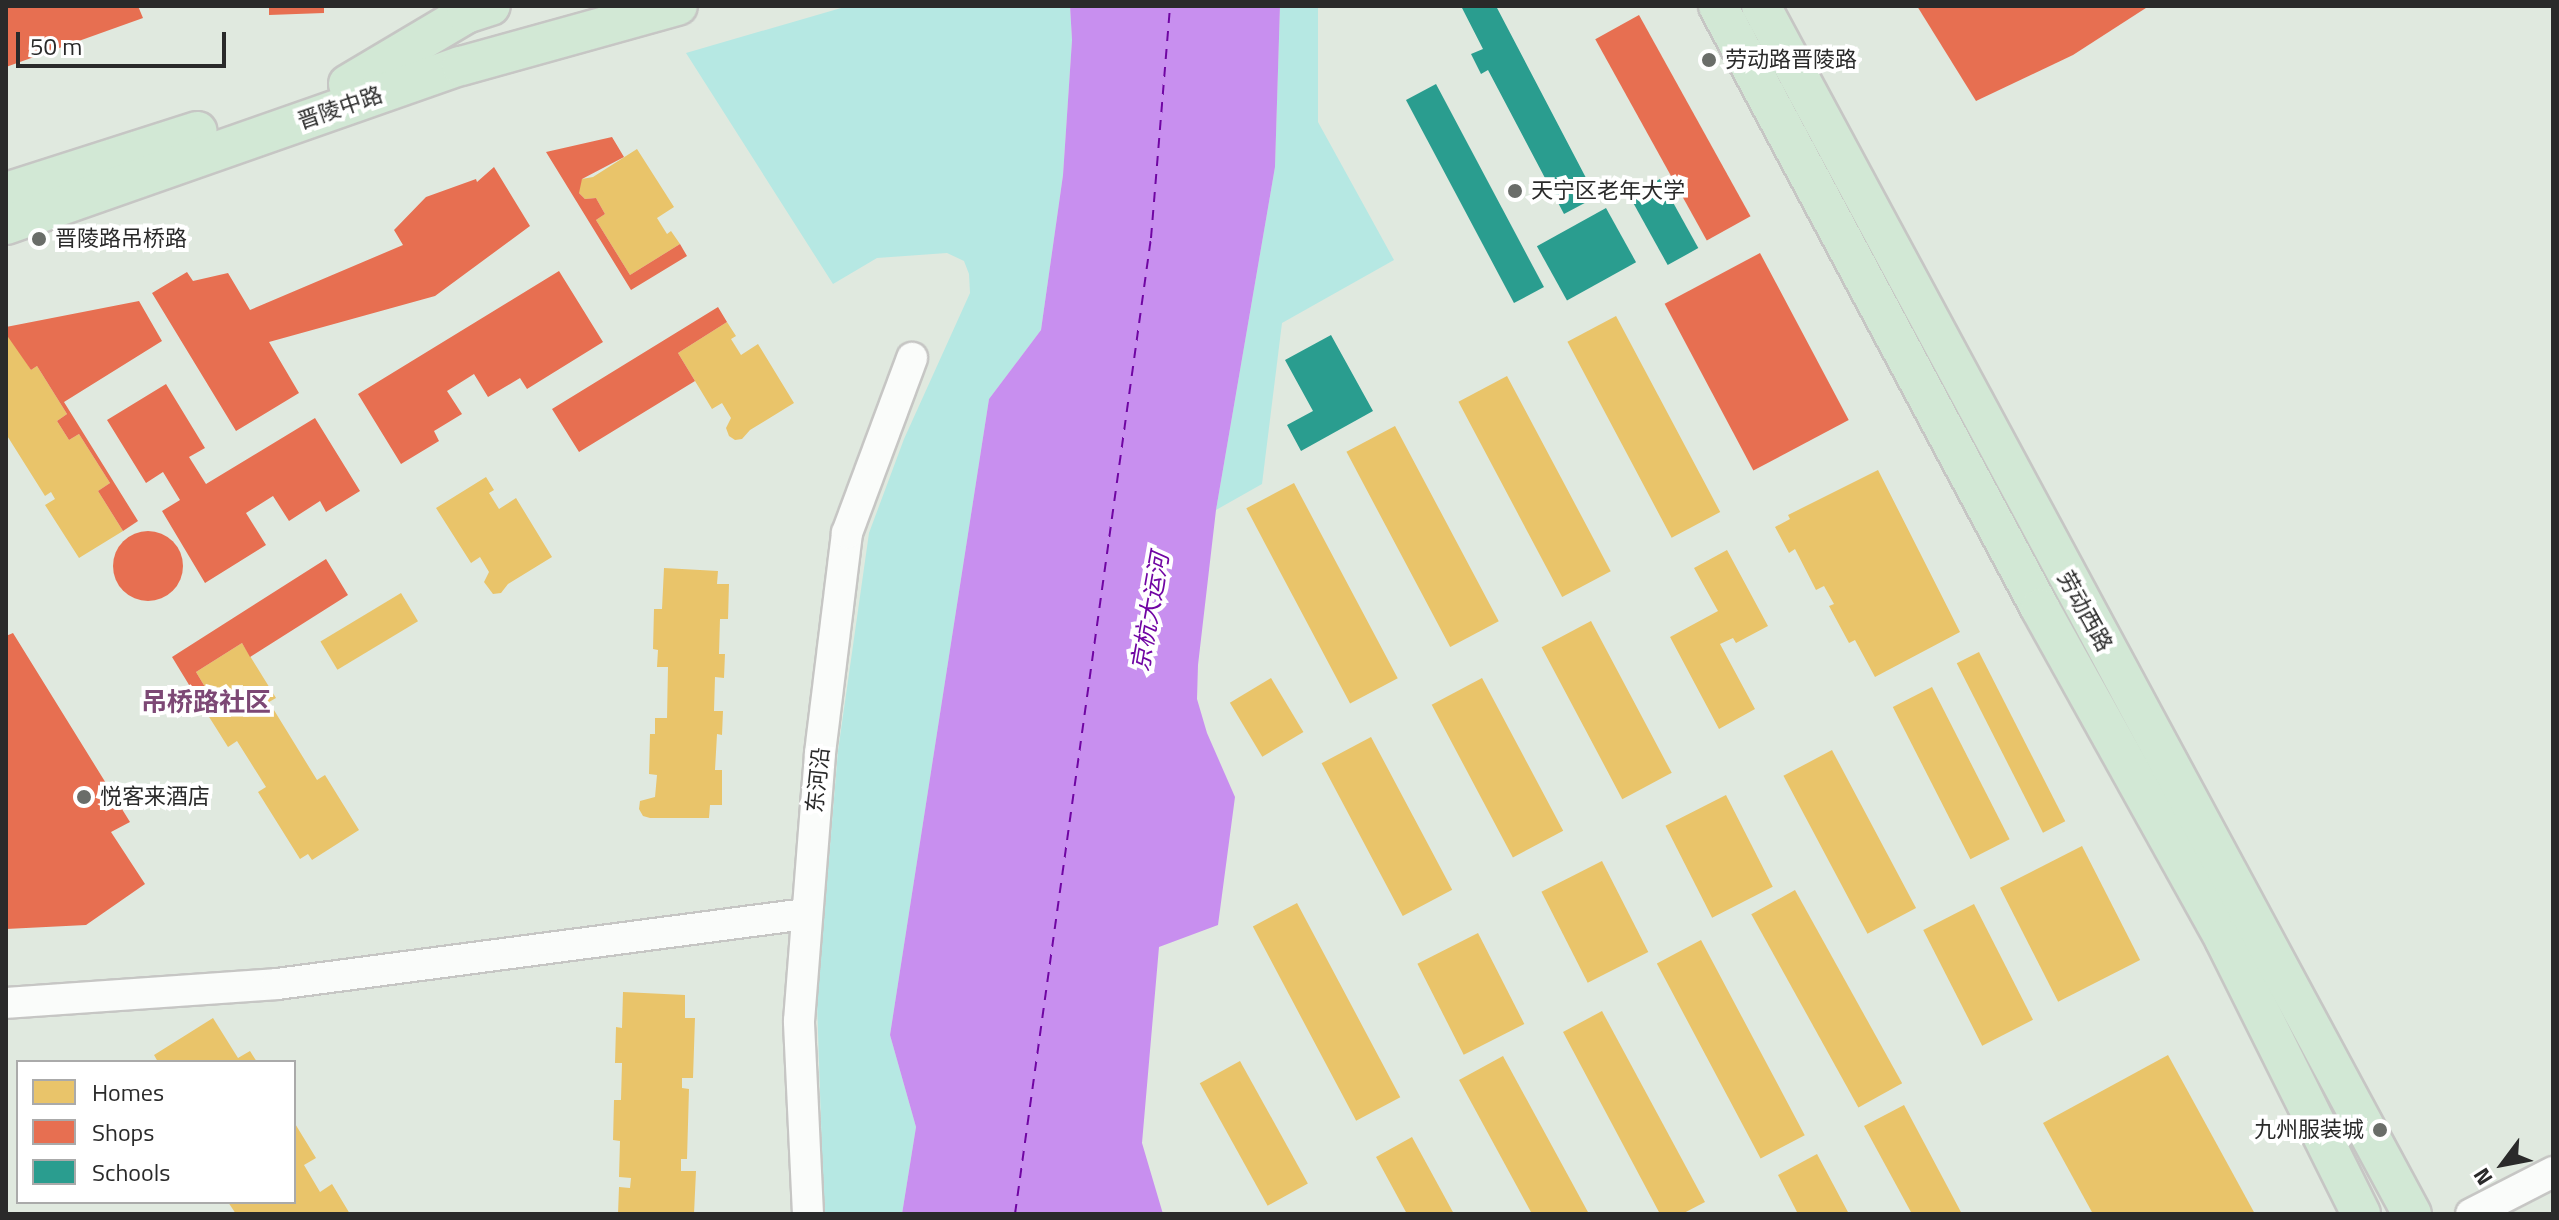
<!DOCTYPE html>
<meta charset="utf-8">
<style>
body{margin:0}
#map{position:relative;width:2559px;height:1220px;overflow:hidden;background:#e0e9df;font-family:"Titillium Web","Noto Sans SC",sans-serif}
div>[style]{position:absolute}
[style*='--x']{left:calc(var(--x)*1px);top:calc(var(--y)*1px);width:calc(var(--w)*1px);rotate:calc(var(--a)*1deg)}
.green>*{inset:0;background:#b6e8e3}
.water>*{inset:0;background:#c88fef}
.homes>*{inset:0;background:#e9c46a;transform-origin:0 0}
.shops>*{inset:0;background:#e76f51;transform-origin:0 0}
.round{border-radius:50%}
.schools>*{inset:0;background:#2a9d8f;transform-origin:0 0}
.ferry>*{height:2px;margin-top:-1px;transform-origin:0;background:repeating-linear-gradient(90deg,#7005a3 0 10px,transparent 0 18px)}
.roads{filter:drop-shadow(2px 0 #c6c6c4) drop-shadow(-2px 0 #c6c6c4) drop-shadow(0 2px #c6c6c4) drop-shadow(0 -2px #c6c6c4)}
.minor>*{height:30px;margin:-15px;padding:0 15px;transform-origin:15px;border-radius:15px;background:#fafcfa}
.major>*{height:38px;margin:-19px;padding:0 19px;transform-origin:19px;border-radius:19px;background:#d2e8d5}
.dots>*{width:22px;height:22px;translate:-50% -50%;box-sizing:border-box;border:4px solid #fff;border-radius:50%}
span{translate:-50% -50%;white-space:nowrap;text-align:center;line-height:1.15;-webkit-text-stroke:8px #fff;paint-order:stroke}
.poi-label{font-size:22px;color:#2a2a2a}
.left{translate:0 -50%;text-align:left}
.right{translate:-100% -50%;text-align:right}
.street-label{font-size:22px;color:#2a2a2a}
.water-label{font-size:24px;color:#7005a3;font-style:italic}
.quarter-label{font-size:26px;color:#7d4875;font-weight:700}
.frame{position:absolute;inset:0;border:8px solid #2a2a2a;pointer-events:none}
.legend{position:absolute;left:16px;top:1060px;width:280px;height:144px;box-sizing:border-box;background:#fff;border:2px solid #aaa;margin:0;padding:10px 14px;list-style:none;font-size:24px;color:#2a2a2a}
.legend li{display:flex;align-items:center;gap:16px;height:40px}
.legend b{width:40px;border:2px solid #aaa}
.north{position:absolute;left:2463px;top:1124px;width:80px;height:80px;-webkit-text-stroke:6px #fff;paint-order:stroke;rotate:238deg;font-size:22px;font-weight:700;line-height:32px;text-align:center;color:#2a2a2a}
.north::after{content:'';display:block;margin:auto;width:28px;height:36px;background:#2a2a2a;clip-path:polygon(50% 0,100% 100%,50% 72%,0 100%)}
.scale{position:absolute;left:16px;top:32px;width:210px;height:36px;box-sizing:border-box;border:4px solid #2a2a2a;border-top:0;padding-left:10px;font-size:24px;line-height:28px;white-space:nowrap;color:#2a2a2a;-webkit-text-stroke:6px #fff;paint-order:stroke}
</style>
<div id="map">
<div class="green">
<i style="clip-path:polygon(848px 6px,1070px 6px,1072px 40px,1063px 175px,1041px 330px,989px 399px,890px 1035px,916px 1127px,902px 1214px,824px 1214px,817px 1001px,838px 751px,869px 533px,904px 439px,970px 293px,969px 274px,964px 261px,947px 253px,877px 258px,833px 284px,686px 53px)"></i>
<i style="clip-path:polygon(1280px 6px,1318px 6px,1318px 122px,1394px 260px,1282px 323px,1262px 484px,1216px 510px,1275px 167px)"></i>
</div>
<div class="water">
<i style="clip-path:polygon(1070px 6px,1280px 6px,1275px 167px,1216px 510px,1198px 665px,1197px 699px,1207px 733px,1235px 797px,1218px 925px,1159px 947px,1142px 1143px,1163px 1214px,902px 1214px,916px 1127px,890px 1035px,989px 399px,1041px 330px,1063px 175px,1072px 40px)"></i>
</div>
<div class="homes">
<i style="clip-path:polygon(637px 149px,674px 207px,657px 218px,667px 234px,671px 231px,680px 244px,630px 275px,596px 220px,605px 214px,596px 198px,585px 199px,579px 193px,578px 185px,582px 179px,593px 177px)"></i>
<i style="left:1616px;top:316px;width:222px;height:55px;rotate:62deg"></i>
<i style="clip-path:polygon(727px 322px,736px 336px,731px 339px,741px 355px,758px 344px,794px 403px,750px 430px,742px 439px,735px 440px,729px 436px,726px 428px,731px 418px,722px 403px,712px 409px,678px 353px)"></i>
<i style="clip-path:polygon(8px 332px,31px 370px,37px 366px,67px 414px,57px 421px,69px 440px,79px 434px,110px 483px,98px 491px,123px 531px,79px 558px,45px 505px,55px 499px,51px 492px,45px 496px,6px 434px)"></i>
<i style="left:1507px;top:376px;width:221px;height:55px;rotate:62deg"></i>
<i style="left:1395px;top:426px;width:221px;height:55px;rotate:62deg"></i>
<i style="clip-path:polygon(1878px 470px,1960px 632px,1875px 677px,1855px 640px,1849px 643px,1829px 606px,1834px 604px,1824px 586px,1816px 590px,1795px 549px,1789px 553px,1775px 527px,1790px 519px,1788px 515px)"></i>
<i style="clip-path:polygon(486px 477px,494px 490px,489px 493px,499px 509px,516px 498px,552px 557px,508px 584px,501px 593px,493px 594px,484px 582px,489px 572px,480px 557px,471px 563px,436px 508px)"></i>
<i style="left:1294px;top:483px;width:221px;height:54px;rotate:62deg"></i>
<i style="clip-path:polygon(1727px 550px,1768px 626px,1736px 643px,1733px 638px,1720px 644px,1755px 709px,1719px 729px,1670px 637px,1718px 611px,1694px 568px)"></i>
<i style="clip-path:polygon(664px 568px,718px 571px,717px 584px,729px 584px,728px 619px,720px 619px,719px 654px,725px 654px,724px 678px,715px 677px,714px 711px,723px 711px,722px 735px,717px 734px,715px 770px,722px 770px,722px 805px,710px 805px,709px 818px,650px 818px,643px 816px,639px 809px,640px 801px,655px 797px,657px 775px,649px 774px,650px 734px,655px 734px,655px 718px,667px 718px,668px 667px,657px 667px,658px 650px,653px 649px,654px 609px,662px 609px)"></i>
<i style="left:401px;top:593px;width:33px;height:94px;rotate:59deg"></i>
<i style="left:1591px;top:621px;width:172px;height:56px;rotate:62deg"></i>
<i style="clip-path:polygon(242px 643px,276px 698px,269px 702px,317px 780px,325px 775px,359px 830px,312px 860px,308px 854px,300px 859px,258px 792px,266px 787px,237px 741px,228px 747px,194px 693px,205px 687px,196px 672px)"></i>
<i style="left:1979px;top:652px;width:190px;height:25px;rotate:63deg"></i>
<i style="left:1271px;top:678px;width:63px;height:48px;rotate:59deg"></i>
<i style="left:1482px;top:678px;width:173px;height:57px;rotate:62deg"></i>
<i style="left:1932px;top:687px;width:171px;height:44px;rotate:63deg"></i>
<i style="left:1371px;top:737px;width:173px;height:56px;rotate:62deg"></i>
<i style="left:1832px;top:750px;width:179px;height:55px;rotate:62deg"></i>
<i style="left:1726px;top:795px;width:103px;height:68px;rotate:63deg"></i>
<i style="left:2082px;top:846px;width:128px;height:92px;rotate:63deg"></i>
<i style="left:1602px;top:861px;width:102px;height:68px;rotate:63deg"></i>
<i style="left:1795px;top:890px;width:221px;height:50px;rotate:61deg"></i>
<i style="left:1297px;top:903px;width:220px;height:50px;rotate:62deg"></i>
<i style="left:1974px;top:904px;width:130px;height:57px;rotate:63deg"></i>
<i style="left:1478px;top:933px;width:102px;height:68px;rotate:63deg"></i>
<i style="left:1701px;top:940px;width:221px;height:50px;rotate:62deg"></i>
<i style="clip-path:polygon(623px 992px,685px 995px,685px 1018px,695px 1018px,693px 1078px,682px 1078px,682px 1088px,689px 1089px,687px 1159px,681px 1159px,681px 1171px,696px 1171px,694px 1214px,618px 1214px,619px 1187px,630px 1188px,631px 1178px,619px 1177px,620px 1141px,613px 1140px,614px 1100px,621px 1100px,622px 1063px,615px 1063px,616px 1027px,622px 1028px)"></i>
<i style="clip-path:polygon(1602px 1011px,1705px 1202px,1682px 1214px,1660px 1214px,1563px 1032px)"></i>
<i style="clip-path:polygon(213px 1018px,238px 1058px,250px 1051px,257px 1062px,158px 1062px,154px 1055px)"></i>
<i style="clip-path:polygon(2168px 1055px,2255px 1214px,2093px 1214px,2043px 1123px)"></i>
<i style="clip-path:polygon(1503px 1056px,1589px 1214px,1532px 1214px,1459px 1080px)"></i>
<i style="left:1240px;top:1061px;width:140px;height:46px;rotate:61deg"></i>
<i style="clip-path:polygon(1904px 1105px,1962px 1214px,1912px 1214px,1864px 1126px)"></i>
<i style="clip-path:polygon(294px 1122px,316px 1158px,304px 1165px,320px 1192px,332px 1184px,350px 1214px,236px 1214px,228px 1202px,294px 1202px)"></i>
<i style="clip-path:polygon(1412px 1137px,1454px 1214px,1407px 1214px,1376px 1157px)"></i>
<i style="clip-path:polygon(1817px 1154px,1849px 1214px,1798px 1214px,1778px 1175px)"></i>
</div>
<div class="shops">
<i style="clip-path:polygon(6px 6px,138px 6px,143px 18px,6px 67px)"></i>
<i style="clip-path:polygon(269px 6px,324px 6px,324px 13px,269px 15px)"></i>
<i style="clip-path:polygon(1917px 6px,2149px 6px,2073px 55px,1976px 101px)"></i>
<i style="left:1639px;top:15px;width:230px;height:50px;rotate:61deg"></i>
<i style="clip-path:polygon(612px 137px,624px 157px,582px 179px,579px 193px,585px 199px,596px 198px,605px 214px,596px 220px,630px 275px,680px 244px,687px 256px,631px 290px,546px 152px)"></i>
<i style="clip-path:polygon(494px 167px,530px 226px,435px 296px,269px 342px,299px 393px,236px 431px,152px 293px,187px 272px,193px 281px,228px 273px,250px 310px,403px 245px,394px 230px,426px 197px,476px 179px,477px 182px)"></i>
<i style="left:1760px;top:253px;width:189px;height:108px;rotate:62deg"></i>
<i style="clip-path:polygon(559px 271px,603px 342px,527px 389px,520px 378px,488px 397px,474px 374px,447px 391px,462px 414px,434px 431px,439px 441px,401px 464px,358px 394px)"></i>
<i style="clip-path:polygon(139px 301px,162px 341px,64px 402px,138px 521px,123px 531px,98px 491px,110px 483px,79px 434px,69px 440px,57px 421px,67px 414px,37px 366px,31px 370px,6px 334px,6px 327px)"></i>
<i style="clip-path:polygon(718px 307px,727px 322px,678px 353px,695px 381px,579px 452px,552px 409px)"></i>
<i style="clip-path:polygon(166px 384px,205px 448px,189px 457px,206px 484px,315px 418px,360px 491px,326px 512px,320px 501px,289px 521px,273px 496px,246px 513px,266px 545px,205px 583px,162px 511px,180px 500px,163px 472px,146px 483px,107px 420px)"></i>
<i class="round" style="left:113px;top:531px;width:70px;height:70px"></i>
<i style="clip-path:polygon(326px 559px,348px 595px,250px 657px,242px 643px,196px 672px,205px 687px,194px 693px,172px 657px)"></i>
<i style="clip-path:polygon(13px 633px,130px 822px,111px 832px,145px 884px,86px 925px,6px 929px,6px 636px)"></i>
</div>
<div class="schools">
<i style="clip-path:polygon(1461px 6px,1496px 6px,1596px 197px,1564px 214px,1488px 70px,1481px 74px,1471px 54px,1483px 49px)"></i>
<i style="left:1436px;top:84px;width:230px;height:34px;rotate:62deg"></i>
<i style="left:1660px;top:179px;width:79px;height:35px;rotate:61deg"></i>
<i style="left:1606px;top:208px;width:62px;height:79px;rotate:61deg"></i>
<i style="clip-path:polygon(1331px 335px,1373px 411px,1301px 451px,1287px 425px,1313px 411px,1285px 360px)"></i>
</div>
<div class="ferry">
<i style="--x:1015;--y:1214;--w:985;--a:-82.07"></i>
<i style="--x:1151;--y:238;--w:233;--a:-85.3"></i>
</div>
<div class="roads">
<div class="minor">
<i style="--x:6;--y:1003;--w:272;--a:-4"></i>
<i style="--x:277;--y:984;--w:533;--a:-7.55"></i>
<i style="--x:808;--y:1214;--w:193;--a:-92.7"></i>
<i style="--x:799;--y:1021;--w:269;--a:-85.5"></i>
<i style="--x:820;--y:753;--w:222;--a:-83"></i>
<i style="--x:847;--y:533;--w:187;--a:-69.6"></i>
<i style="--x:2471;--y:1214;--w:92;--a:-27.1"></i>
</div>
<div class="major">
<i style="--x:1718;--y:6;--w:683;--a:61.86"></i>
<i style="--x:2040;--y:608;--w:379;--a:60.9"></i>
<i style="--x:2224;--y:939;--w:307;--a:63.5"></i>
<i style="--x:1761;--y:6;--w:1372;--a:61.68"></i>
<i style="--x:348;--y:84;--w:137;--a:-30.7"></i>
<i style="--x:466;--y:14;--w:26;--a:-18"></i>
<i style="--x:6;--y:192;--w:201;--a:-17.7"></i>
<i style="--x:6;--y:225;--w:482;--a:-19.3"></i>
<i style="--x:461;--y:66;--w:225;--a:-15.5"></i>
</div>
</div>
<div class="dots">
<i style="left:1709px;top:60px;background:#6a6d69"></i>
<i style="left:1515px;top:191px;background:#6a6d69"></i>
<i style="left:39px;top:239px;background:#6a6d69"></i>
<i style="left:84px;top:797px;background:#6a6d69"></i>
<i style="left:2380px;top:1130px;background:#6a6d69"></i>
</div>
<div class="poi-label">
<span class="left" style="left:1725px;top:60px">劳动路晋陵路</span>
<span class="left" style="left:1531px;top:191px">天宁区老年大学</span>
<span class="left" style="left:55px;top:239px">晋陵路吊桥路</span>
<span class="left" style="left:100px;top:797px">悦客来酒店</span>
<span class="right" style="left:2364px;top:1130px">九州服装城</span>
</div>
<div class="street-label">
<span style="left:340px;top:108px;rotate:-19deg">晋陵中路</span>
<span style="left:2085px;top:611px;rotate:61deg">劳动西路</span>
<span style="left:818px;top:780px;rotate:-84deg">东河沿</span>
</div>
<div class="water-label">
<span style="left:1150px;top:612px;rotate:-80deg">京杭大运河</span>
</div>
<div class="quarter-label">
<span style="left:206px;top:702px">吊桥路社区</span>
</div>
<div class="frame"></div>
<ul class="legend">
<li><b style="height:22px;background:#e9c46a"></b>Homes</li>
<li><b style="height:22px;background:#e76f51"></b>Shops</li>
<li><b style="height:22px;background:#2a9d8f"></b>Schools</li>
</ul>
<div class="north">N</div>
<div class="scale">50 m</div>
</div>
